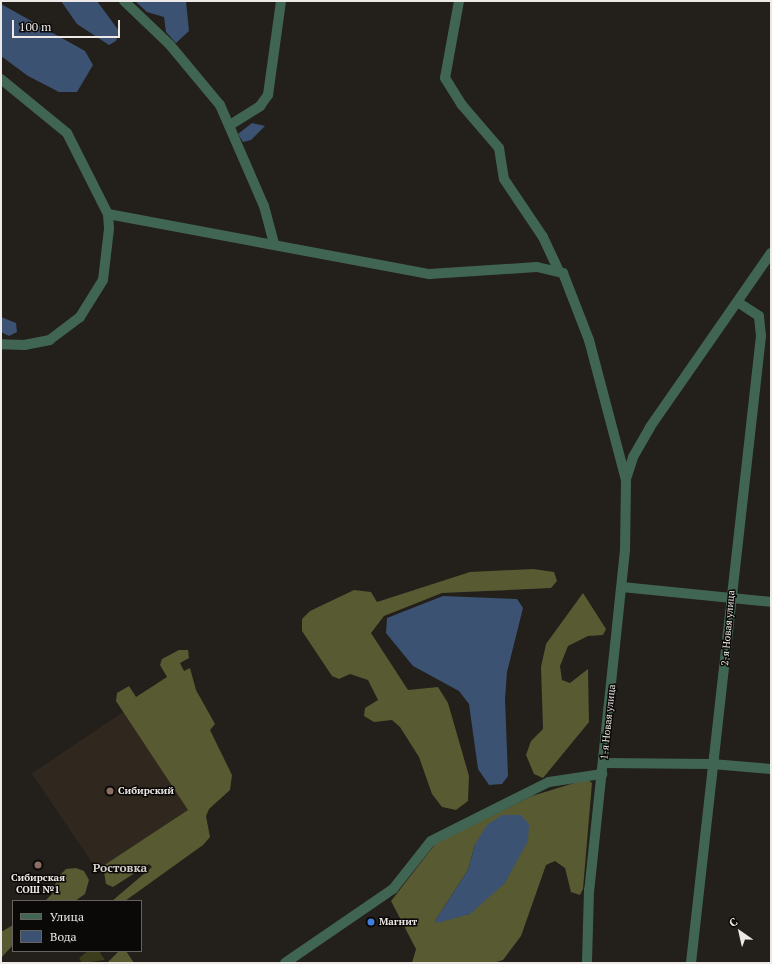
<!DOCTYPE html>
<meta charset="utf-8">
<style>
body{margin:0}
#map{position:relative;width:772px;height:964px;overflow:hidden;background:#231f1a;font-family:"PT Serif",serif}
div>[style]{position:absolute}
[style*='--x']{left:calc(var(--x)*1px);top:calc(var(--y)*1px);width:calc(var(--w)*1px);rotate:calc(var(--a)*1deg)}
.built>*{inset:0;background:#30271e;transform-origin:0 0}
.green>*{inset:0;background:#3b3d1d}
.forest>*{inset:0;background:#585a31}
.water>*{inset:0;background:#3c5273}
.minor>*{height:10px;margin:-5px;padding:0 5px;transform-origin:5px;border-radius:5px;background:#406653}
.dots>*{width:11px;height:11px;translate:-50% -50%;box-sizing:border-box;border:2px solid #0b0907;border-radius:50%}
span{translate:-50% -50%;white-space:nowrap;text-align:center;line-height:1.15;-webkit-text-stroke:3px #0b0907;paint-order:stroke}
.street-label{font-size:10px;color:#ece9e6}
.poi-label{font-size:10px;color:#ece9e6;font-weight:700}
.left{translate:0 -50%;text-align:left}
.quarter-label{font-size:12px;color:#d1cbc5;font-weight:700}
.frame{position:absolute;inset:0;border:2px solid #ece9e6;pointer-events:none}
.legend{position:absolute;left:12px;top:900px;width:130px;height:52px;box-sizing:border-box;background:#0b0907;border:1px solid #656360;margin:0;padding:5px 7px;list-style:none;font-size:12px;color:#ece9e6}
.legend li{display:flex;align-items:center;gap:8px;height:20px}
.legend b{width:20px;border:1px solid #656360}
.north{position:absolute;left:720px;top:912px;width:40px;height:40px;-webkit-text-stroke:3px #0b0907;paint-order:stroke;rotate:326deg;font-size:11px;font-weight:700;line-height:16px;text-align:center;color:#ece9e6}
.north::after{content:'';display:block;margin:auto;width:14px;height:18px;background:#ece9e6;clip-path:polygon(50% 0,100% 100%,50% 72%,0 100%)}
.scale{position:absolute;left:12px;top:20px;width:108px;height:18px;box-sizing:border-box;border:2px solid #ece9e6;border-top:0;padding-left:5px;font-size:12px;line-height:14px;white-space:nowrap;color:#ece9e6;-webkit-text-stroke:3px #0b0907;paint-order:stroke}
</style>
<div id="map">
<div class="built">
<i style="left:123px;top:712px;width:118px;height:110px;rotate:56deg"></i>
</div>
<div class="green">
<i style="clip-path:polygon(88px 951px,99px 951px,105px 960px,82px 963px,79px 958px)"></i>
</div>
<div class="forest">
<i style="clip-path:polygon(533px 569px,554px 572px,557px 581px,551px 588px,442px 593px,384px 616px,371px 633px,408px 690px,438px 687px,448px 703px,469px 776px,468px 801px,456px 810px,442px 807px,432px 794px,419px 757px,400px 727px,392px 720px,374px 722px,364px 716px,365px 708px,378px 700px,368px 680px,350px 674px,339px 679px,332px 676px,302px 631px,302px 619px,310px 611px,354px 590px,371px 592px,377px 602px,470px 572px)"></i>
<i style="clip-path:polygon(583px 593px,606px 629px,603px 635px,588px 636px,568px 646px,560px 666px,562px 680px,570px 683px,588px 669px,589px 722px,543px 778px,534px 774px,526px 755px,531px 741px,543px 729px,541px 667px,546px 644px)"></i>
<i style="clip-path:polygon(179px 650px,188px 650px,189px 658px,180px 663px,184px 671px,190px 668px,196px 690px,215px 724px,210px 730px,232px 775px,230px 790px,209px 809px,206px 816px,210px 837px,203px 845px,125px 901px,112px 901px,152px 867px,149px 864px,113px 887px,106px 884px,103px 866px,188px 810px,116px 701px,117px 693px,129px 686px,136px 697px,167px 677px,160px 665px,162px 659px)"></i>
<i style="clip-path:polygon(evenodd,587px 779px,592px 783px,583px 889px,580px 895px,571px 892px,565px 868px,555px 861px,546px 865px,521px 936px,503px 960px,493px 963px,412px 963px,416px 949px,391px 901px,436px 843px,532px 796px,587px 779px,475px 844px,470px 914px,435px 921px,468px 870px,475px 844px)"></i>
<i style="clip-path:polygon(76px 868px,84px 871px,89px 880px,85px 894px,75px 901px,45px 901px,52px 894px,58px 877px,66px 869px)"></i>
<i style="clip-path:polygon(13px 925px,13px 945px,1px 958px,1px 932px)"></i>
<i style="clip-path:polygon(119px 951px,126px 951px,134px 963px,107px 963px)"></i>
</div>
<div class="water">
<i style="clip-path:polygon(61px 1px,97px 1px,119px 31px,116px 41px,109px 45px,77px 24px)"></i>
<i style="clip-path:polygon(135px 1px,186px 1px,189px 31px,176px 43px,166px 32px,164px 17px,147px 12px)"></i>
<i style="clip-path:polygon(1px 4px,85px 51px,93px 65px,77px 92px,59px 92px,28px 76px,1px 56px)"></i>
<i style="clip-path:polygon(252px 123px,265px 126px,251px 140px,243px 142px,238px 134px)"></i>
<i style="clip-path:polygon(1px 317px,16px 323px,17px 332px,9px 336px,1px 332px)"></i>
<i style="clip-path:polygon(443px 596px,517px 599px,523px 608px,507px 672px,505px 699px,508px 776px,502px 784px,489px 785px,478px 769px,469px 704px,459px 691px,413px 666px,386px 633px,387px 618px)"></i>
<i style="clip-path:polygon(502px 815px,521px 815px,529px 824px,528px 841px,505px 883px,470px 914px,437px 923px,435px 921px,468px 870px,475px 844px,487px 825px)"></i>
</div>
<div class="minor">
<i style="--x:124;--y:1;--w:64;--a:43.7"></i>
<i style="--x:170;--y:45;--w:78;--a:50.2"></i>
<i style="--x:220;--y:105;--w:110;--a:66.5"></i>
<i style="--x:264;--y:206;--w:39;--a:75"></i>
<i style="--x:459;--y:1;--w:78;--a:100.3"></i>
<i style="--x:445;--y:78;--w:32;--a:58"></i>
<i style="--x:462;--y:105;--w:57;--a:49.3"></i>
<i style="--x:499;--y:148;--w:31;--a:81"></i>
<i style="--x:504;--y:179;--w:70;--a:56.1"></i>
<i style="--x:543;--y:237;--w:35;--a:65"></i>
<i style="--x:1;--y:79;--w:85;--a:39.3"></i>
<i style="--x:67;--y:133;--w:91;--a:63.2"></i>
<i style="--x:108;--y:214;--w:15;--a:86"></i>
<i style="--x:109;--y:229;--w:51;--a:96.7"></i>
<i style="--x:103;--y:280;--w:44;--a:121.9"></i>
<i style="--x:80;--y:317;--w:38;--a:143"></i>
<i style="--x:50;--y:340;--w:25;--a:169"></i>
<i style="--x:25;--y:345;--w:24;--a:-178"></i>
<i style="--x:230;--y:125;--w:36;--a:-32"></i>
<i style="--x:260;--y:106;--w:14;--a:-54"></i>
<i style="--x:268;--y:95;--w:95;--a:-82.1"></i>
<i style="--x:108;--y:214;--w:327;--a:10.6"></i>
<i style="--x:429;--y:274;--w:108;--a:-3.7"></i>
<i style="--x:537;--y:267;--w:27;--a:13"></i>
<i style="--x:563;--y:273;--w:72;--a:68.8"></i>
<i style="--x:589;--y:340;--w:145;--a:75.2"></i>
<i style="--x:626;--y:480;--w:70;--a:90.8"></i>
<i style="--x:625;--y:550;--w:342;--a:96"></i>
<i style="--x:589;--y:890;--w:73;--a:91.6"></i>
<i style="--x:626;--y:479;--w:23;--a:-72"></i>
<i style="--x:633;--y:457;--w:34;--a:-60"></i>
<i style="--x:650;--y:427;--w:212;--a:-55.2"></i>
<i style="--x:622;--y:587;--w:150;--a:5.7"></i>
<i style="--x:603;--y:763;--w:109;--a:0.5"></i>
<i style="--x:712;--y:764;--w:59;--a:4.8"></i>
<i style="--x:285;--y:963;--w:131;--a:-34.4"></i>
<i style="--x:393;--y:889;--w:61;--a:-51.6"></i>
<i style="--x:431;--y:841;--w:132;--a:-26.6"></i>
<i style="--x:549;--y:782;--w:54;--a:-8.6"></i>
<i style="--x:691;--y:963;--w:631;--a:-83.63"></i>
<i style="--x:761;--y:336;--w:20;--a:-96"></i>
<i style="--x:759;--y:316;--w:24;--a:-147"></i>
</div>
<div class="dots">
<i style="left:110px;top:791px;background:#8d6e63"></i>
<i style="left:38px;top:865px;background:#8d6e63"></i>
<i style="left:371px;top:922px;background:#3f7fe0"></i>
</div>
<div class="street-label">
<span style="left:728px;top:628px;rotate:-85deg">2-я Новая улица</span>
<span style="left:608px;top:722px;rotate:-84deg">1-я Новая улица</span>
</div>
<div class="poi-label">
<span class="left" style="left:118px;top:791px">Сибирский</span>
<span style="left:38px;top:883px">Сибирская<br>СОШ №1</span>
<span class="left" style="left:379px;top:922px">Магнит</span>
</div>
<div class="quarter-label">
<span style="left:120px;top:868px">Ростовка</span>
</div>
<div class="frame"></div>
<ul class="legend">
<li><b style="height:5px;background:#406653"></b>Улица</li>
<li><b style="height:11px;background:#3c5273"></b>Вода</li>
</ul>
<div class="north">С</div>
<div class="scale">100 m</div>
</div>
